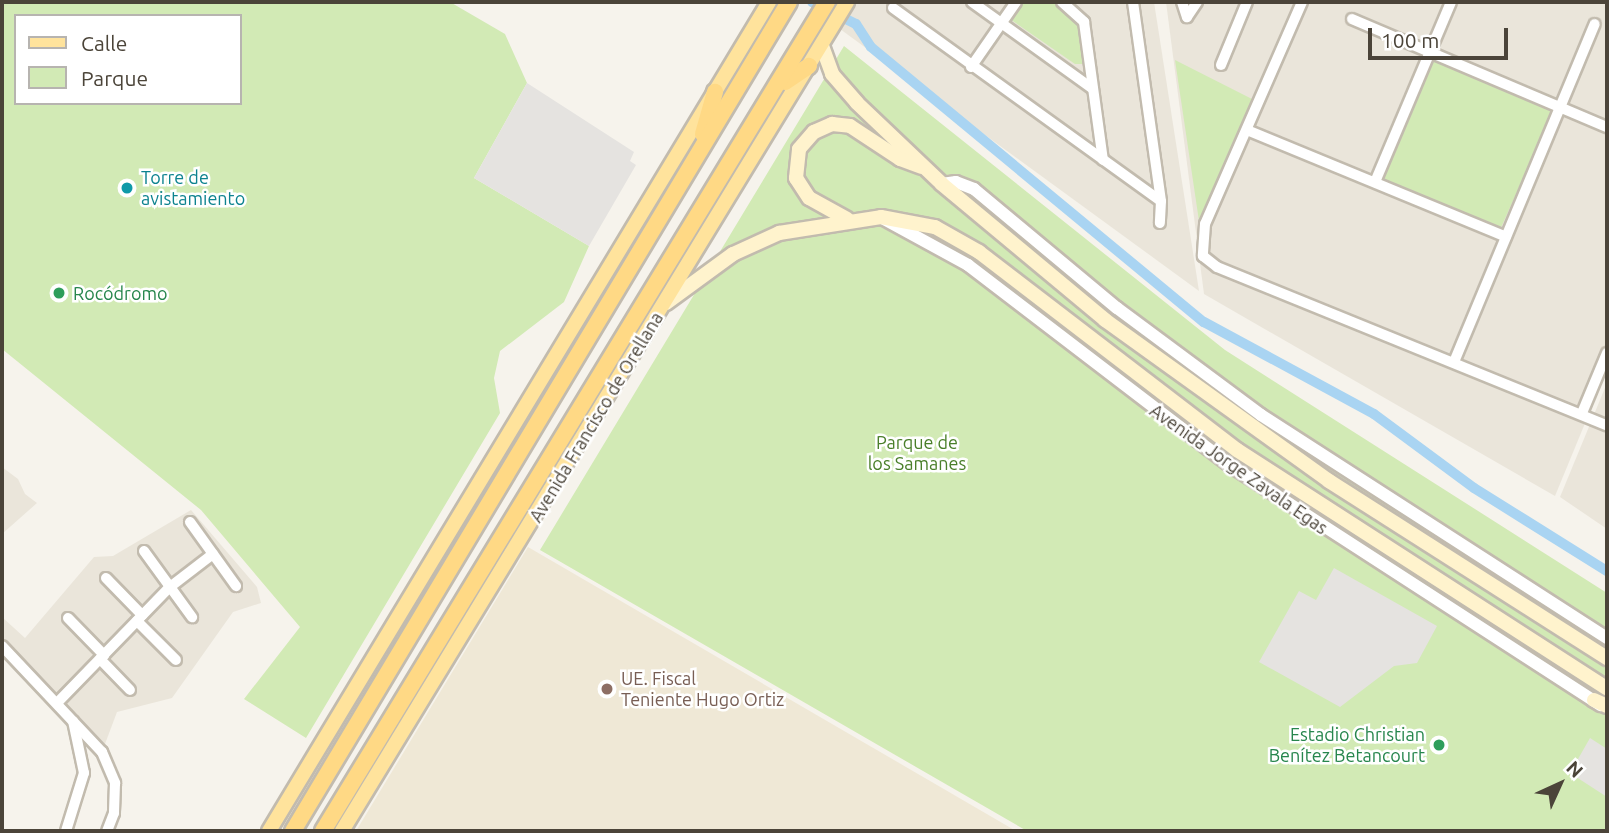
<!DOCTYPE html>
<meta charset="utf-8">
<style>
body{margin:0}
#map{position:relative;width:1609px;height:833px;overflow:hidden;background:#f6f3ec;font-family:Ubuntu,sans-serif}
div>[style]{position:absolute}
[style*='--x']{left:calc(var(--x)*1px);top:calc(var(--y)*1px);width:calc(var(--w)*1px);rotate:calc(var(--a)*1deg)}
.residential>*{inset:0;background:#eae5da}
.education>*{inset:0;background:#efe8d6}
.green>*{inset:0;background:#d2eab5;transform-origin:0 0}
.parking>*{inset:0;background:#e5e3e0}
.canal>*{height:10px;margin:-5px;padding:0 5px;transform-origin:5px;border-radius:5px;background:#a9d4f2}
.roads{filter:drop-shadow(2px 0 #c2bbae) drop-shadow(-2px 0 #c2bbae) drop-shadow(0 2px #c2bbae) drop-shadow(0 -2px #c2bbae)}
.minor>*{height:10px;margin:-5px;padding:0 5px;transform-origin:5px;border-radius:5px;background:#fff}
.tertiary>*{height:12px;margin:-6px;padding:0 6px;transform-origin:6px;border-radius:6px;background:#fff}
.secondary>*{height:14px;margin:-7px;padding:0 7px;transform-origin:7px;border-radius:7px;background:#fff3cd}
.primary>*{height:14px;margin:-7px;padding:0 7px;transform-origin:7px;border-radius:7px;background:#ffe39c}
.trunk>*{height:16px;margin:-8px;padding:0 8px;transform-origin:8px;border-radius:8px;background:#ffd985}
.dots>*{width:19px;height:19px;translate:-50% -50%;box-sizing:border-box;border:4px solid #fff;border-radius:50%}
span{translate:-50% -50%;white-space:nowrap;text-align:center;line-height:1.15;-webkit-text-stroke:5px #fff;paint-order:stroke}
.culture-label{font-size:18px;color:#0d838f}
.left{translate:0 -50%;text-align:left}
.leisure-label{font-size:18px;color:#27864d}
.right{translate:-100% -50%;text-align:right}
.street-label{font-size:18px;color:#4b4439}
.park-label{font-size:18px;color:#4a7f2a}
.education-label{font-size:18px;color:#785e54}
.frame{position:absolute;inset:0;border:4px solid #4b4439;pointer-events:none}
.legend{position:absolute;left:14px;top:14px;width:228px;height:91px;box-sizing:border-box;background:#fff;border:2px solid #b7b4b0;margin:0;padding:9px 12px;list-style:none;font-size:21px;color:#4b4439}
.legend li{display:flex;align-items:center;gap:14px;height:35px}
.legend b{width:35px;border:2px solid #b7b4b0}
.north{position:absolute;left:1525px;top:749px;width:70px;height:70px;-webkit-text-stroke:5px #fff;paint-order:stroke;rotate:45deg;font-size:19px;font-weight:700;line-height:28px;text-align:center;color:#4b4439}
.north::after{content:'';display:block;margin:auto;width:24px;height:32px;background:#4b4439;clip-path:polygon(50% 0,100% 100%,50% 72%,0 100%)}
.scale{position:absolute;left:1368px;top:28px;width:140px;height:32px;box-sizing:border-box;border:4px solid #4b4439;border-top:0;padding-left:9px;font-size:21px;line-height:24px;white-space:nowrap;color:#4b4439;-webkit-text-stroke:5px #fff;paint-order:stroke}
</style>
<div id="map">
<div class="residential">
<i style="clip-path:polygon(856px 2px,1154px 2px,1199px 291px,840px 29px)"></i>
<i style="clip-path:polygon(1166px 2px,1607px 2px,1607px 370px,1555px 496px,1204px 294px)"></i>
<i style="clip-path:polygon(1607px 383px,1607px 529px,1560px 497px)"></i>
<i style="clip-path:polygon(2px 467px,18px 479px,25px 494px,37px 503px,2px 534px)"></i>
<i style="clip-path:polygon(191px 510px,257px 587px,261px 603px,233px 612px,172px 698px,117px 712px,105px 744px,2px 639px,2px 617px,25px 638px,94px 557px,113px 556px)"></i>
</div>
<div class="education">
<i style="clip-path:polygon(528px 547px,1016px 831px,356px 831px)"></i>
</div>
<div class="green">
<i style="clip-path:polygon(evenodd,2px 2px,450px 2px,505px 34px,527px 83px,474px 178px,589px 246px,564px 302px,500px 351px,494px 378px,500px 413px,306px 738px,244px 699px,300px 627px,201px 510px,2px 349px,2px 2px,16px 16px,240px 16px,240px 103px,16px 103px,16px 16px)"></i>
<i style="clip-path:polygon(1018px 2px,1059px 2px,1078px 14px,1083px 64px,1075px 64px,1007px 17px)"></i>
<i style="clip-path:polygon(844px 46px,1225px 350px,1607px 593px,1607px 831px,1027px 831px,540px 550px)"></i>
<i style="left:1436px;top:54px;width:130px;height:137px;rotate:24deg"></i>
<i style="clip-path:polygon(1175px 60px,1252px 99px,1199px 221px)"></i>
</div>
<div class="parking">
<i style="clip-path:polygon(527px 83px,634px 152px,630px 161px,636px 165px,589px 246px,474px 178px)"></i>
<i style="clip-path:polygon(1334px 568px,1437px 626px,1417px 663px,1394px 666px,1340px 707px,1259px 662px,1299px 591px,1316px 600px)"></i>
<i style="clip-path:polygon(1590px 738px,1607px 749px,1607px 797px,1570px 773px)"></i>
</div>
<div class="canal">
<i style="--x:812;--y:2;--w:49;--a:26.6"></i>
<i style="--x:856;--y:24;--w:27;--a:57"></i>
<i style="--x:871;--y:47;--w:432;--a:39.6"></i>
<i style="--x:1204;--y:322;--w:193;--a:28.4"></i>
<i style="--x:1374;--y:414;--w:124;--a:36.5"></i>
<i style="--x:1474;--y:488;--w:157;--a:32"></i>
</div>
<div class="roads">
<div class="minor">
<i style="--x:972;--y:2;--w:149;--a:35.7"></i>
<i style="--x:1062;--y:2;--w:30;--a:42"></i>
<i style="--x:1084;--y:22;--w:139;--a:82.2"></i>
<i style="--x:1133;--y:2;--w:201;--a:82"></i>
<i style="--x:1161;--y:201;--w:22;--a:93"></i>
<i style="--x:1182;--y:2;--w:16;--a:72"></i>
<i style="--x:1187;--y:17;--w:18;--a:-56"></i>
<i style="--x:1302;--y:2;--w:242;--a:113.6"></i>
<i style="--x:1205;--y:224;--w:32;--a:94"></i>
<i style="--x:1203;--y:256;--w:18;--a:38"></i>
<i style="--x:1217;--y:267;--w:421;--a:22.1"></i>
<i style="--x:893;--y:8;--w:330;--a:35.8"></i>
<i style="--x:1352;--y:19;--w:277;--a:23"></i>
<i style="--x:1221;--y:65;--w:68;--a:-67.6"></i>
<i style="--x:971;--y:67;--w:79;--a:-55.3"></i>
<i style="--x:1247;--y:130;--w:280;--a:22.4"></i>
<i style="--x:1375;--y:182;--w:195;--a:-67.1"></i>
<i style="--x:1454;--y:362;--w:366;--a:-67.4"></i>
<i style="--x:1582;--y:413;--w:65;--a:-67.4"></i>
<i style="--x:190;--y:522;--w:79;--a:54.3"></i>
<i style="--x:144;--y:551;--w:82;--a:54"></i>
<i style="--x:106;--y:578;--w:52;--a:45.8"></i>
<i style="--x:68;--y:618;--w:52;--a:45.8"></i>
<i style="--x:137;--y:621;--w:55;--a:45"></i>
<i style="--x:2;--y:646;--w:146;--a:46.7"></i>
<i style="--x:102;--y:752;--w:34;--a:67"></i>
<i style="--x:115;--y:783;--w:30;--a:92"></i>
<i style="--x:114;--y:813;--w:19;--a:111"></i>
<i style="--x:100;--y:659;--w:43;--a:45.9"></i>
<i style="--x:57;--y:703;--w:162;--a:-45.8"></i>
<i style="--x:170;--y:587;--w:54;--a:-37.5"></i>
<i style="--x:66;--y:831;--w:61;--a:-72.8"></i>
<i style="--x:84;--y:773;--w:53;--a:-101.9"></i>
</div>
<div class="tertiary">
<i style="--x:942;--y:184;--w:14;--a:-8"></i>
<i style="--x:956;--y:182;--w:19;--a:21"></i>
<i style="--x:974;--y:189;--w:186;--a:39.8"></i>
<i style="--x:1117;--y:308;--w:179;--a:36.6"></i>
<i style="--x:1261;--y:415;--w:412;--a:32.8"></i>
<i style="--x:884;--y:219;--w:96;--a:28.7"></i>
<i style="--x:968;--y:265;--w:327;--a:37.4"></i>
<i style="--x:1228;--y:464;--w:444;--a:32.9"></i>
</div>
<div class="secondary">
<i style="--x:822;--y:46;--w:30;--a:70"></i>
<i style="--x:832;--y:74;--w:38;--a:49"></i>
<i style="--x:857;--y:103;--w:117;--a:43.6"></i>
<i style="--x:942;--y:184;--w:212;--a:39.8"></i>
<i style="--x:1105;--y:320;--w:276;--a:35.7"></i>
<i style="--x:1329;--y:481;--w:330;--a:32.5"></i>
<i style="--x:847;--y:219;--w:43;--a:-151.1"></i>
<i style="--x:809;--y:198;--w:24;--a:-123"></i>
<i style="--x:796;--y:178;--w:29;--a:-84"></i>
<i style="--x:799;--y:149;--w:23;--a:-49"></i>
<i style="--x:814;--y:132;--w:20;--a:-24"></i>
<i style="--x:832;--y:124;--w:18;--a:6"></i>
<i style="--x:850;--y:126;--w:60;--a:33.4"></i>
<i style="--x:900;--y:159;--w:23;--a:20"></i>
<i style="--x:666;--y:303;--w:83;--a:-36.2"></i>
<i style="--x:733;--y:254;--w:51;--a:-24.5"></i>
<i style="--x:779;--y:233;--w:103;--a:-8.9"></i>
<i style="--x:881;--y:217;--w:55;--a:10.5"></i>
<i style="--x:935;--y:227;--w:51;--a:29.6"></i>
<i style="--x:979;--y:252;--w:325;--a:37.5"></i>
<i style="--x:1237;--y:450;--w:440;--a:32.8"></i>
<i style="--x:1594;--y:700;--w:14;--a:25"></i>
</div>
<div class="primary">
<i style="--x:269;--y:831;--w:968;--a:-58.9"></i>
<i style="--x:342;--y:831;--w:971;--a:-58.65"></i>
</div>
<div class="trunk">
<i style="--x:785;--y:82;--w:29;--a:-34"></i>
<i style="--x:703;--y:134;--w:44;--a:-74.1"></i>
<i style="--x:293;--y:831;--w:966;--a:-59.11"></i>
<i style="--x:323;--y:831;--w:970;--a:-58.7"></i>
</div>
</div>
<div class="dots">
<i style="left:127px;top:188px;background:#0f9aa8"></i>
<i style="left:59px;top:293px;background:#2e9e5b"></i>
<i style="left:607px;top:689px;background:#8d6e63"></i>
<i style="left:1439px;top:745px;background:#2e9e5b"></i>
</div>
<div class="culture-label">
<span class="left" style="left:141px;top:188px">Torre de<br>avistamiento</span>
</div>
<div class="leisure-label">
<span class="left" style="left:73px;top:293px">Rocódromo</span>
<span class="right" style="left:1425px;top:745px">Estadio Christian<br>Benítez Betancourt</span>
</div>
<div class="street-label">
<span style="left:596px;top:417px;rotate:-59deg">Avenida Francisco de Orellana</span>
<span style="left:1239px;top:469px;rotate:35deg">Avenida Jorge Zavala Egas</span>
</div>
<div class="park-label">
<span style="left:917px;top:453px">Parque de<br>los Samanes</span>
</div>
<div class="education-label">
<span class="left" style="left:621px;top:689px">UE. Fiscal<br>Teniente Hugo Ortiz</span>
</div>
<div class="frame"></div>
<ul class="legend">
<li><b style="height:9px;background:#ffe39c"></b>Calle</li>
<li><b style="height:19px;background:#d2eab5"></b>Parque</li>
</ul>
<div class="north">N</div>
<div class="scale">100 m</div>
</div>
